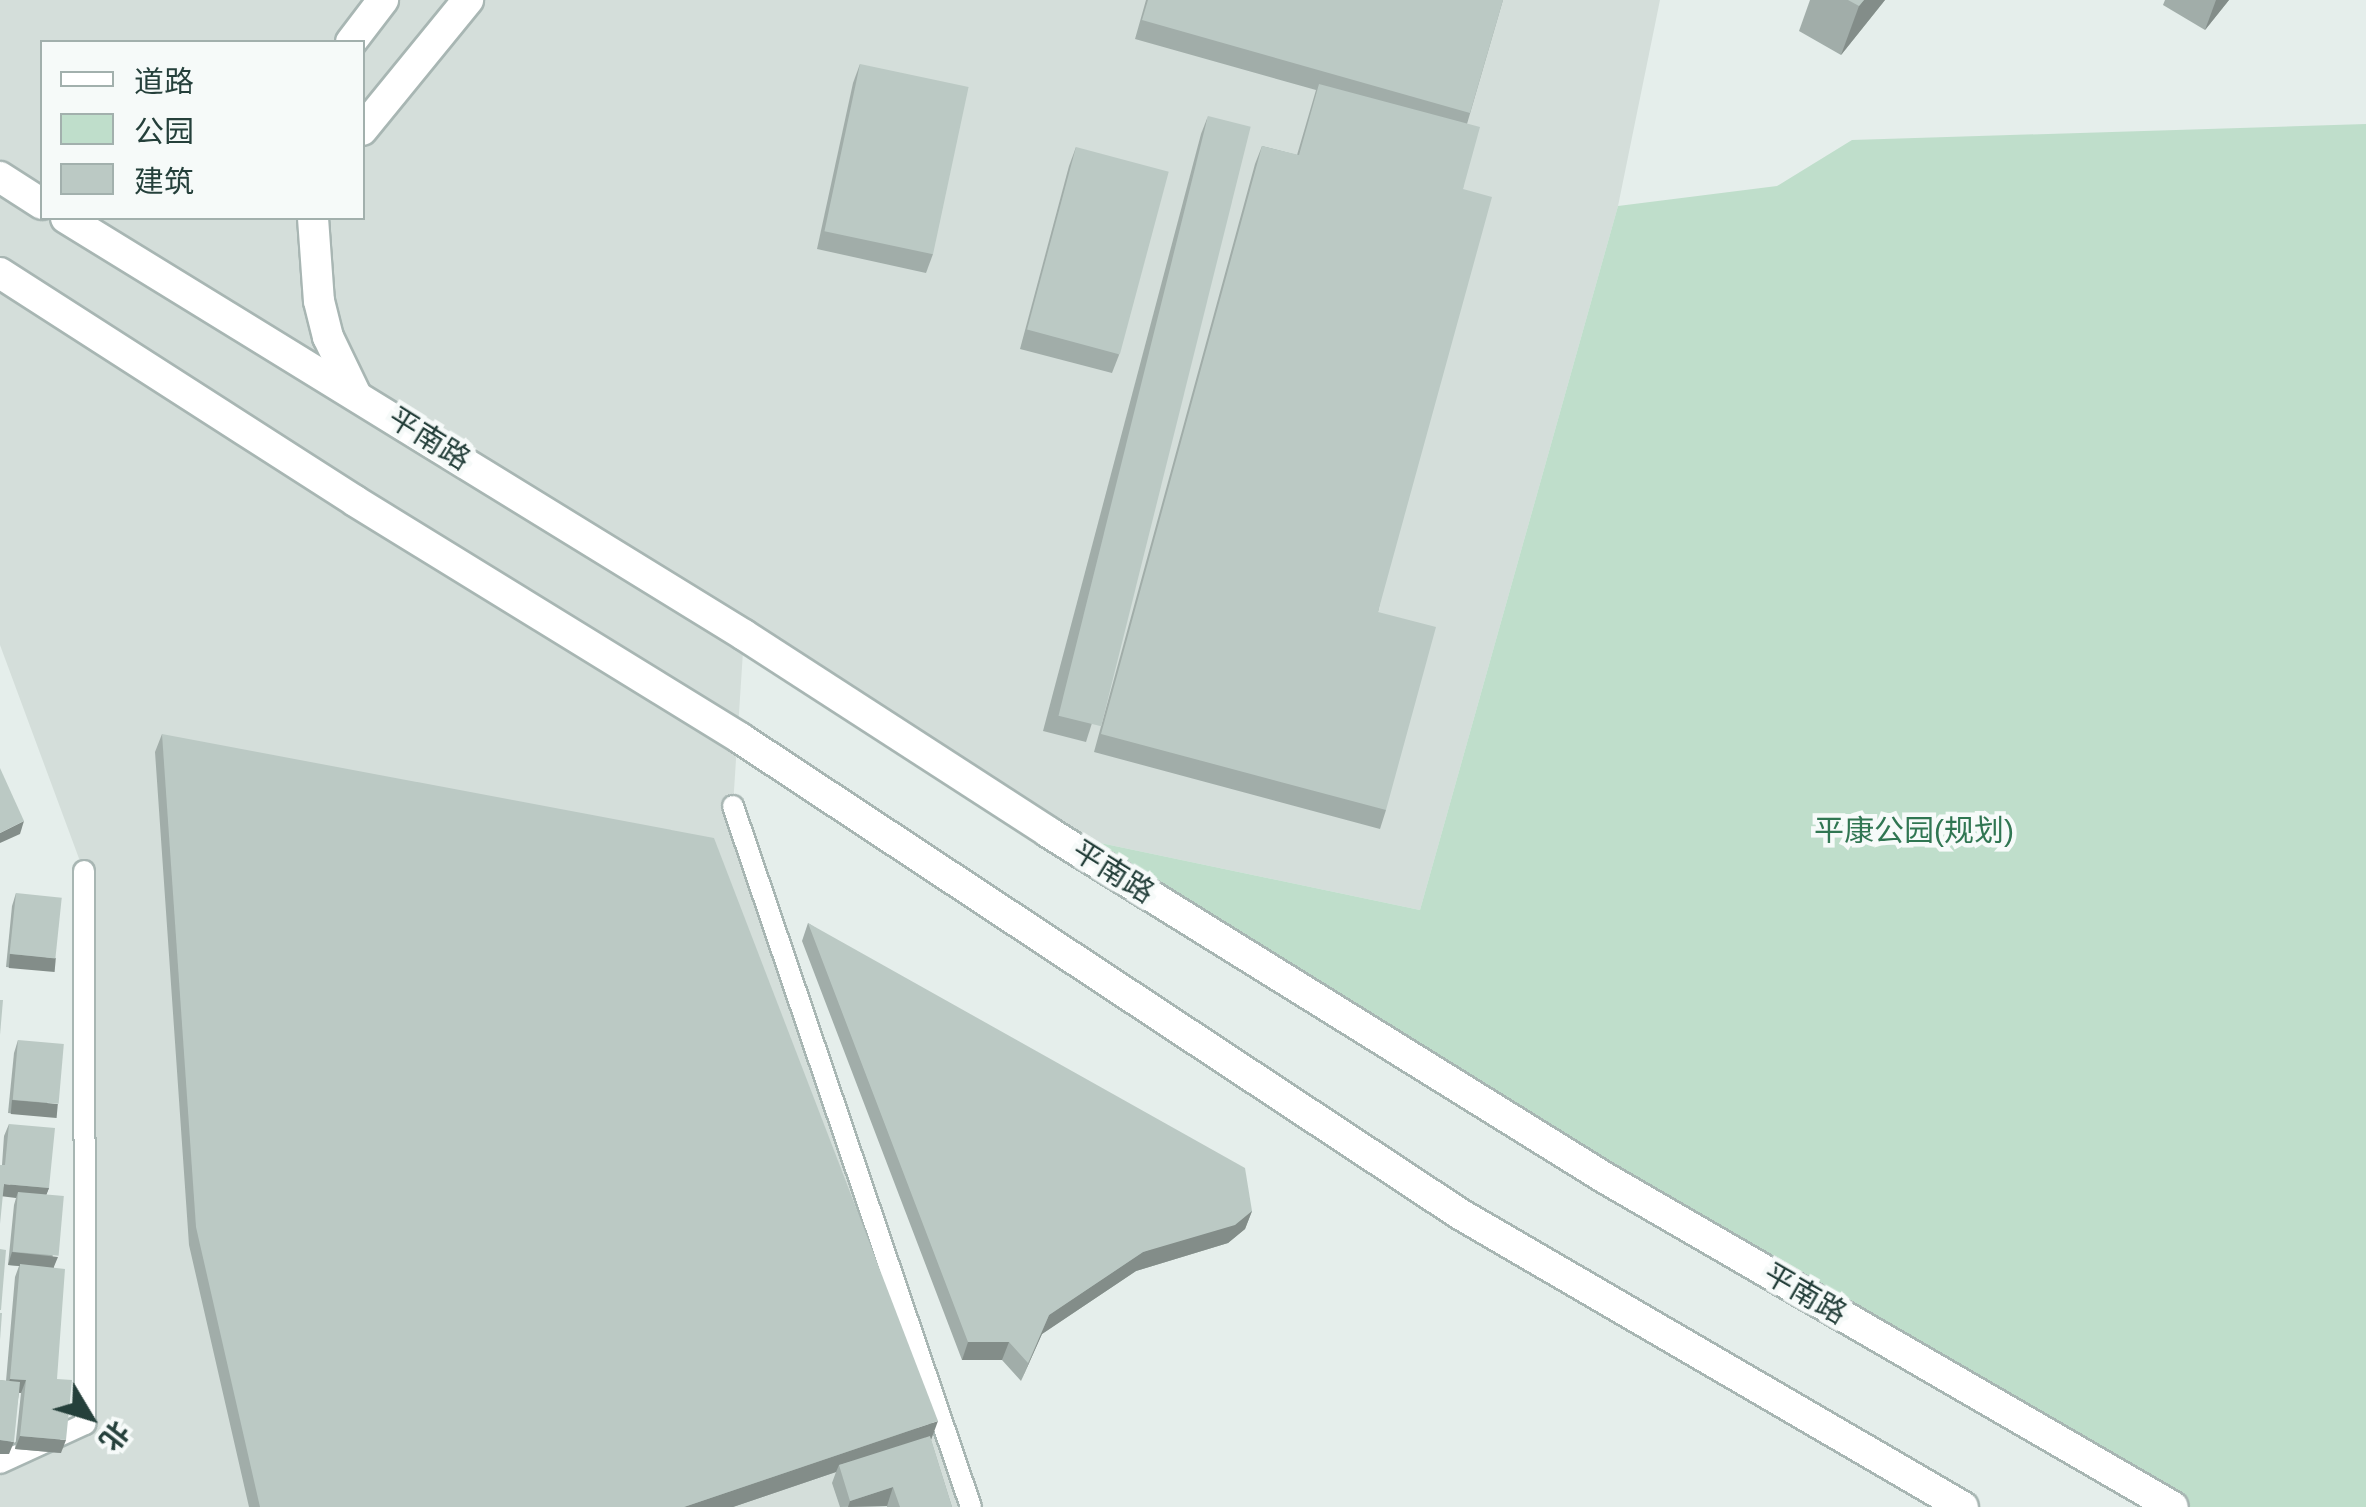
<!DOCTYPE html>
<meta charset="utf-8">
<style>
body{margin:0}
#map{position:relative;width:2366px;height:1507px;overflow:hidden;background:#e5eeeb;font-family:Helvetica,"Noto Sans SC",sans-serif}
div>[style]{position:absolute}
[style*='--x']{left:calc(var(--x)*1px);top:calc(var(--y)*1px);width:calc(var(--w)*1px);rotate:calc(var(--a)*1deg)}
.built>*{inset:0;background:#d4deda}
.green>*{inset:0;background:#bfdecb}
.roads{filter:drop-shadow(2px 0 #a8b6b3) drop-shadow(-2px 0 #a8b6b3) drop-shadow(0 2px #a8b6b3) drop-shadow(0 -2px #a8b6b3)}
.service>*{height:20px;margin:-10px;padding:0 10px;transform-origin:10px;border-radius:10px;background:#fff}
.tertiary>*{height:30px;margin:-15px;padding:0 15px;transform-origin:15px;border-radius:15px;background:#fff}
.secondary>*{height:30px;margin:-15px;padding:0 15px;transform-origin:15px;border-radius:15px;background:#fff}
.wall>*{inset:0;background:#a1ada9}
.shaded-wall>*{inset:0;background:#838d89;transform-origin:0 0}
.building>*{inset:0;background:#bbc9c4;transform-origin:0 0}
span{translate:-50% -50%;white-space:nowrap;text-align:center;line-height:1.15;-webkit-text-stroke:9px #f6faf9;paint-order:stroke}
.street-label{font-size:30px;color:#25403b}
.park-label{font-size:30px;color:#307652}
.legend{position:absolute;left:40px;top:40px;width:325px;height:180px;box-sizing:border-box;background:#f6faf9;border:2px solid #a2b0ad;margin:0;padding:12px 18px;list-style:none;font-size:30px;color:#25403b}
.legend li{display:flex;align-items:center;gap:20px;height:50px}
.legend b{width:50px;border:2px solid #a2b0ad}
.north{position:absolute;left:40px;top:1367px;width:100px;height:100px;-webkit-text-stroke:8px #f6faf9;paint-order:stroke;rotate:128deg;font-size:28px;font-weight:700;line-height:40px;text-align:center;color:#25403b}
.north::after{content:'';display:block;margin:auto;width:35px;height:45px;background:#25403b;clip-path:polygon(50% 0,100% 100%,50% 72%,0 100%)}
</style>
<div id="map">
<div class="built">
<i style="clip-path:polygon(evenodd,0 0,1660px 0,1618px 206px,1420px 910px,1048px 832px,744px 636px,733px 806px,971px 1507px,0 1507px,0 1463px,85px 1424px,84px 872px,0 645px,0 0,42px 42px,362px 42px,362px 218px,42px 218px,42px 42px)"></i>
</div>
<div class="green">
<i style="clip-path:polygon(2366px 124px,2366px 1507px,2173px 1507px,1048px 832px,1420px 910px,1618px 206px,1777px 186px,1852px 140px)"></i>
</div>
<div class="roads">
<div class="service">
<i style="--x:733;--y:806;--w:740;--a:71.25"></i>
<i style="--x:0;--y:1463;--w:94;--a:-24.6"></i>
<i style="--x:85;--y:1424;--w:553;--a:-90.1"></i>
</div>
<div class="tertiary">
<i style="--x:351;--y:42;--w:53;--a:-52.7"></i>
<i style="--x:362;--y:130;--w:168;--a:-50.8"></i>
<i style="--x:313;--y:218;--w:83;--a:85.9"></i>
<i style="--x:319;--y:301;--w:37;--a:76"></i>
<i style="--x:328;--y:337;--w:62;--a:64.3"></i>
</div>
<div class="secondary">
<i style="--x:0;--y:177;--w:50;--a:32.7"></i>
<i style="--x:66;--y:218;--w:796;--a:31.59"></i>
<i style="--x:744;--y:635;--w:362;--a:32.9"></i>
<i style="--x:1048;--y:832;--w:656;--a:31.85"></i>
<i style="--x:1605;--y:1178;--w:656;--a:30.08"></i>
<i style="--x:0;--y:273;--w:422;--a:32.7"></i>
<i style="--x:355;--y:501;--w:452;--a:31.6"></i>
<i style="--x:740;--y:738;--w:863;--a:33.47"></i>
<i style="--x:1460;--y:1214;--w:582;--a:30.22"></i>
</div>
</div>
<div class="wall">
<i style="clip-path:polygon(1146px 0,1503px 0,1467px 124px,1463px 189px,1378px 612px,1386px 810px,1380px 829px,1094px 752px,1255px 164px,1262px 146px,1297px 155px,1316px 90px,1135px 39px)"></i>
<i style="clip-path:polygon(1810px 0,1885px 0,1841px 55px,1799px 31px)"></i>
<i style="clip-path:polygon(2165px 0,2229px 0,2205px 30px,2163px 5px)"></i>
<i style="clip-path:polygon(860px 64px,933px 254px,926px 273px,817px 249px,853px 83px)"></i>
<i style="clip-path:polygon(1208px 116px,1092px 723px,1086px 742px,1043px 731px,1201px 134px)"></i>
<i style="clip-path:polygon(1076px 147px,1119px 355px,1112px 373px,1020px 349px,1069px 166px)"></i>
<i style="clip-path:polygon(162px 734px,931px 1440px,952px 1507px,887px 1507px,887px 1506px,840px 1507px,832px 1483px,836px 1472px,733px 1507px,249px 1507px,189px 1245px,155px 752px)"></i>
<i style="clip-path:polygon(16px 893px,52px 971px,6px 967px,12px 906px)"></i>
<i style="clip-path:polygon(808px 923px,1252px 1211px,1245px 1229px,1228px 1243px,1136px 1271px,1042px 1334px,1021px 1381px,1002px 1360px,962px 1360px,802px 941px)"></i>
<i style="clip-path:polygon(18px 1040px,54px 1117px,8px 1113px,14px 1053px)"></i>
<i style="clip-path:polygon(9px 1124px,49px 1188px,46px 1195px,54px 1268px,57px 1379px,61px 1453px,15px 1449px,21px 1393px,19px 1393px,9px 1454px,0 1454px,0 1380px,6px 1381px,15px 1277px,19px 1266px,8px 1265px,14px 1205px,16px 1198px,2px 1165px,4px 1136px)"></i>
</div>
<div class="shaded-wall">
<i style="clip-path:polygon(1864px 0,1885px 0,1841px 55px,1859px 6px)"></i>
<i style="clip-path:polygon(2216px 0,2229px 0,2205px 30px)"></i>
<i style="clip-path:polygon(24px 821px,20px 834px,0 843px,0 833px)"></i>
<i style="left:10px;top:954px;width:46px;height:14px;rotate:5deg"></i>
<i style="left:12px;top:1100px;width:46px;height:14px;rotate:5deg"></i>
<i style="clip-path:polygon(4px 1184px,49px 1188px,44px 1201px,18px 1192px,16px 1198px,0 1196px)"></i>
<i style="clip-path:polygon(1252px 1211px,1245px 1229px,1228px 1243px,1136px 1271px,1042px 1334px,1021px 1381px,1049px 1315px,1143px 1252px)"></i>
<i style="clip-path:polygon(12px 1252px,58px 1257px,53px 1269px,8px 1265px)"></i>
<i style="clip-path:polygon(968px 1342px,1009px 1342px,1002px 1360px,962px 1360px)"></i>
<i style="clip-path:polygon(10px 1379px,26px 1380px,21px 1393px,6px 1391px)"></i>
<i style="clip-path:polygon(938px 1421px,931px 1440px,839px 1465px,836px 1472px,733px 1507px,684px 1507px)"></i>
<i style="clip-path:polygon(20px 1436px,66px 1440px,61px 1453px,15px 1449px)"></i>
<i style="clip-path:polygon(0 1440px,14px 1442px,9px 1454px,0 1454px)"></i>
<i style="clip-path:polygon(893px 1487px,887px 1506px,848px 1507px,850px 1501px)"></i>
</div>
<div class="building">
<i style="clip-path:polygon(1148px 0,1503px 0,1470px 113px,1142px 20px)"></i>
<i style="clip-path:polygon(1848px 0,1864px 0,1859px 6px)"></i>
<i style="left:860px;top:64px;width:111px;height:171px;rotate:12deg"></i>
<i style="clip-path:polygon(1319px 84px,1480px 127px,1463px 189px,1492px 197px,1378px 612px,1436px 627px,1386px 810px,1101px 734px,1262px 146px,1299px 155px)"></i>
<i style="left:1208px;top:116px;width:44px;height:618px;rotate:14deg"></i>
<i style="left:1076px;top:147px;width:96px;height:189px;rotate:15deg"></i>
<i style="clip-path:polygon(162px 734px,714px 838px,938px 1421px,684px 1507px,260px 1507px,196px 1227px)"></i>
<i style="clip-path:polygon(0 768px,24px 821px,0 833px)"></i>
<i style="left:16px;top:893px;width:46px;height:61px;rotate:6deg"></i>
<i style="clip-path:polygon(808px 923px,1245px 1168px,1252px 1211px,1235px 1225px,1143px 1252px,1049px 1315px,1028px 1363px,1009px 1342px,968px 1342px)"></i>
<i style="clip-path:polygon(0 1000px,3px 1000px,0 1035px)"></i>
<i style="left:18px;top:1040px;width:46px;height:60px;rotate:5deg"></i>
<i style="clip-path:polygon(9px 1124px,55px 1128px,49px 1188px,4px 1184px,0 1224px,0 1165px,5px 1165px)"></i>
<i style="left:18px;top:1192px;width:46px;height:60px;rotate:5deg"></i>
<i style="clip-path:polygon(0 1249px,6px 1250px,1px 1310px,0 1310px)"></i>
<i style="clip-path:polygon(20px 1264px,65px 1269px,57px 1379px,72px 1380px,66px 1440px,20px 1436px,26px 1380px,10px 1379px)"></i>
<i style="clip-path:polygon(0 1313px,2px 1313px,0 1340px)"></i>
<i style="clip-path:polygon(0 1380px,20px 1382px,14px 1442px,0 1440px)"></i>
<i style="clip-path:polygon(930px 1436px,952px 1507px,900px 1507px,893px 1487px,850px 1501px,839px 1465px)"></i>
</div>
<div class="street-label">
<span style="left:429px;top:439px;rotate:32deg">平南路</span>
<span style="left:1113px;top:872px;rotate:32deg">平南路</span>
<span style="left:1805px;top:1294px;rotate:30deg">平南路</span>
</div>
<div class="park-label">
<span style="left:1914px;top:831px">平康公园(规划)</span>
</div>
<ul class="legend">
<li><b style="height:12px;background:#fff"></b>道路</li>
<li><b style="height:28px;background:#bfdecb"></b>公园</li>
<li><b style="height:28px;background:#bbc9c4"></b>建筑</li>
</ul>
<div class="north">北</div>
</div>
